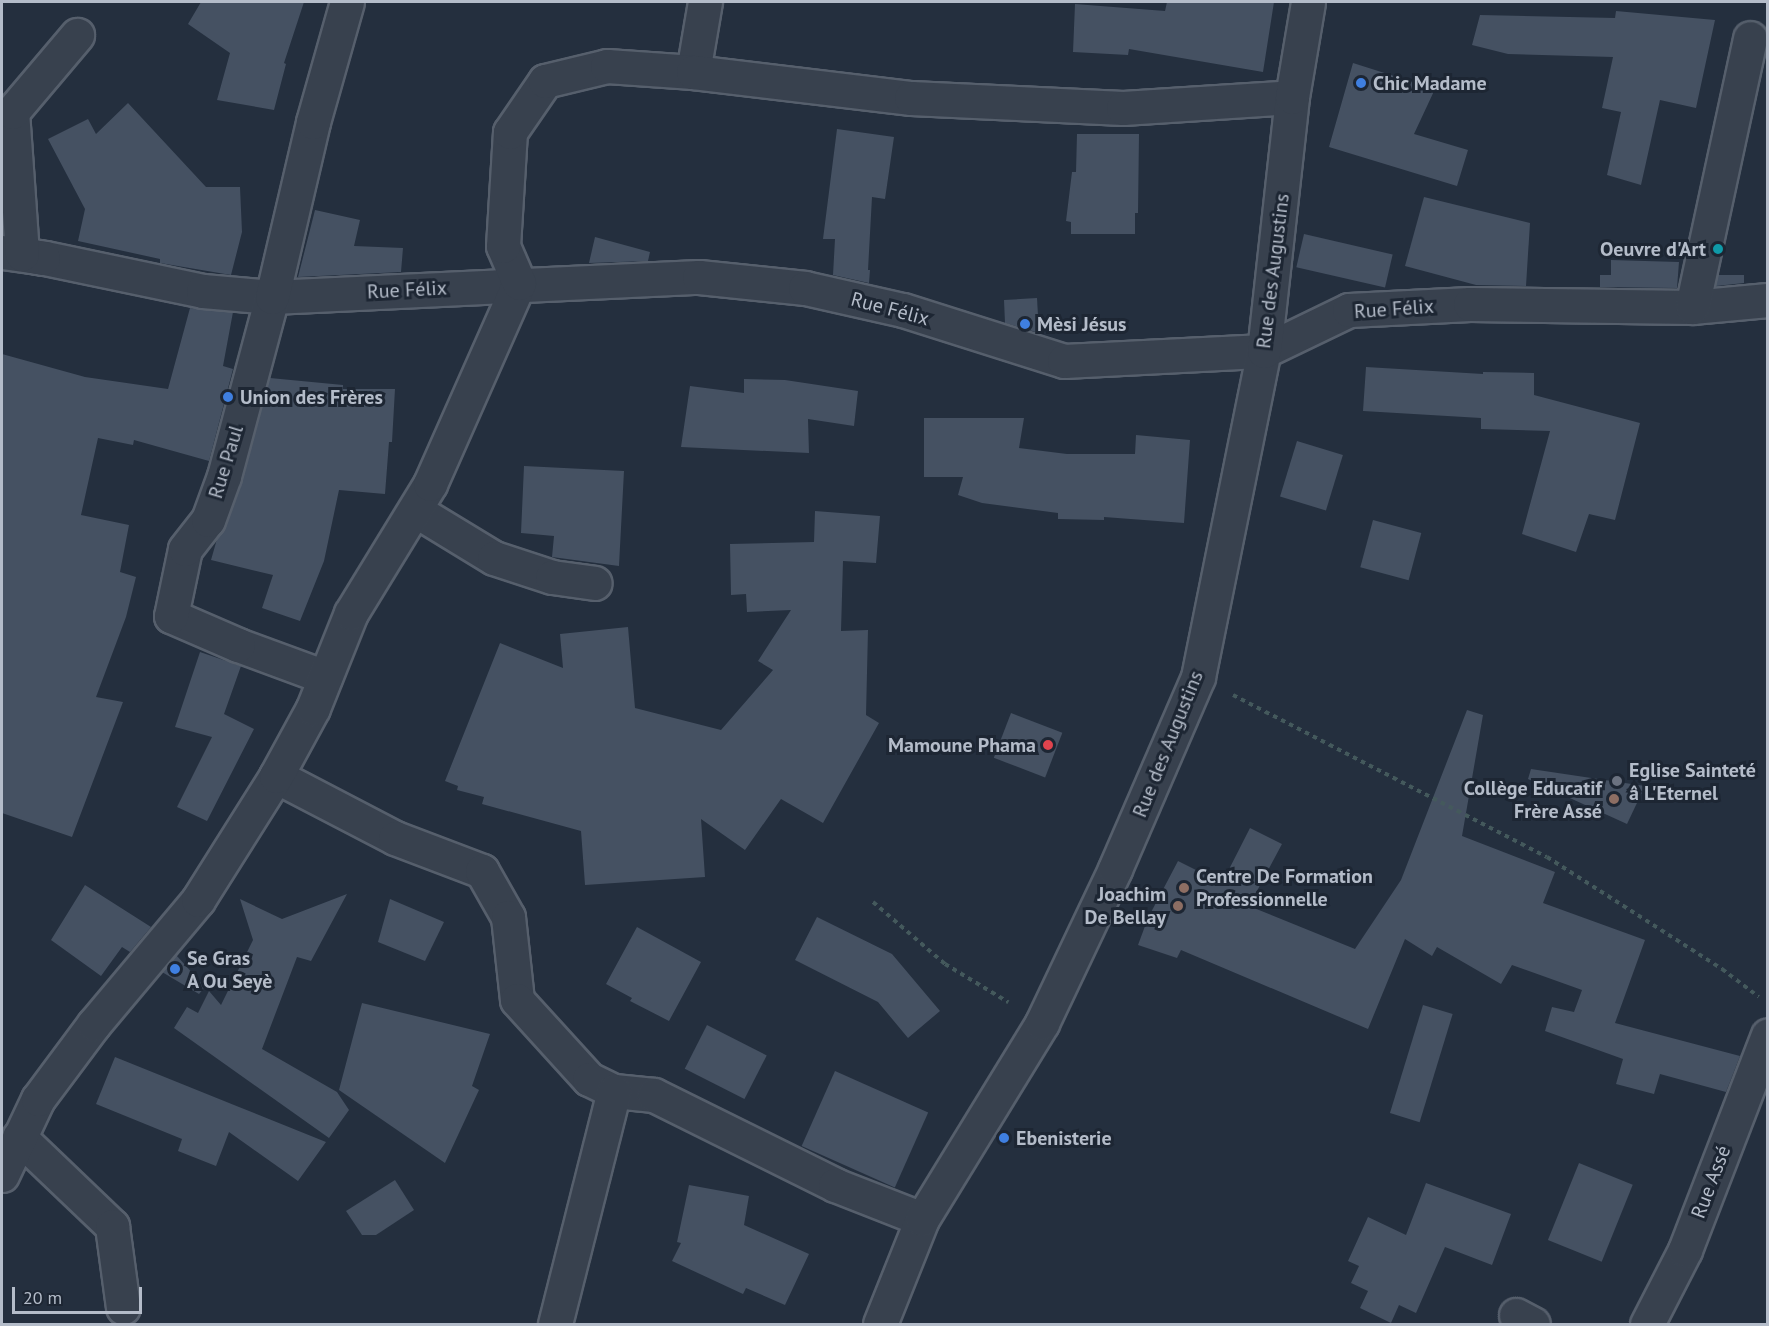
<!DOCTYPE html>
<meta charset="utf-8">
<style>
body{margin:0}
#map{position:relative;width:1769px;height:1326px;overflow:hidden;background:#242f3e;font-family:"PT Sans",sans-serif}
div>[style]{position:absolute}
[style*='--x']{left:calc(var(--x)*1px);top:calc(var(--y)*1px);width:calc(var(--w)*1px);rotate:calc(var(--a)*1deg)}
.building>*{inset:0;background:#455162;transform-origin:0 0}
.path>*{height:4px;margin-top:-2px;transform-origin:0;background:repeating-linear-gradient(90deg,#44595c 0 4.5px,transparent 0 9px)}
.roads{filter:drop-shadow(2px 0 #565f6c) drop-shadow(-2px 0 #565f6c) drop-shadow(0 2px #565f6c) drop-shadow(0 -2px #565f6c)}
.street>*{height:33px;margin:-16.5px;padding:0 16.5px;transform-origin:16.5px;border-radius:16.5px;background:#38414e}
.dots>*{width:16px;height:16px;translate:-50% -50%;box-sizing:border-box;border:3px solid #1d2633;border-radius:50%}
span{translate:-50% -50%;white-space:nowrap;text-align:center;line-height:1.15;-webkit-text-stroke:6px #1d2633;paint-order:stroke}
.poi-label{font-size:20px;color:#b4bcc9;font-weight:700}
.left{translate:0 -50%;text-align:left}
.right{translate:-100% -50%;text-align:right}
.street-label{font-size:20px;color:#b4bcc9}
.frame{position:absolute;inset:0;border:3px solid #b4bcc9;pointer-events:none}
.scale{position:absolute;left:12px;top:1287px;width:130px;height:27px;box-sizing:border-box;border:3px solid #b4bcc9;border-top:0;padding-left:8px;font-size:18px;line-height:21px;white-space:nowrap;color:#b4bcc9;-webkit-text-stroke:4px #1d2633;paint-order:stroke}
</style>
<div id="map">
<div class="building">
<i style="clip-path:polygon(201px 2px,304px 2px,284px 63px,286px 64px,274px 110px,217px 100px,230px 53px,188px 24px)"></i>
<i style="clip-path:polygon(1167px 2px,1274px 2px,1263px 72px,1129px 49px,1128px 55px,1073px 52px,1075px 4px,1165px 11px)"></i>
<i style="clip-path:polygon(1616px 11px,1715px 20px,1696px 108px,1660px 100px,1641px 185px,1607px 175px,1621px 112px,1602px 108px,1613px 57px,1508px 54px,1472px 45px,1480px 15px,1615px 18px)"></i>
<i style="clip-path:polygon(1353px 63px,1435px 89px,1414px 134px,1468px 150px,1457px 186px,1329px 147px)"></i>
<i style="clip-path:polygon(128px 103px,206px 187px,240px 187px,242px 232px,231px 275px,160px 263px,160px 259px,78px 241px,85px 209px,48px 139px,88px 119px,96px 134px)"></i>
<i style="clip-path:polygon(837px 129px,894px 137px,885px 199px,872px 197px,868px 270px,870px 270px,869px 283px,833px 275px,835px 239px,823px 239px)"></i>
<i style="clip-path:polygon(1077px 134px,1139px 134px,1138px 213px,1135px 213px,1135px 234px,1071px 234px,1071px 222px,1066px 221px,1072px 172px,1076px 172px)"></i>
<i style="clip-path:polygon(1424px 197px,1530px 223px,1526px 286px,1476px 285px,1405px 266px)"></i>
<i style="clip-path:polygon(315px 210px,360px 220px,354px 246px,403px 248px,401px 272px,298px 277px)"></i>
<i style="left:1304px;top:234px;width:91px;height:34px;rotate:13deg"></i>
<i style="clip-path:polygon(595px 237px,650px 252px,648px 261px,589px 263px)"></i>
<i style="clip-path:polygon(1611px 260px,1679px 262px,1677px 288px,1600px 287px,1600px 275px,1611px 275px)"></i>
<i style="clip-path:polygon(1718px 275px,1744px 275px,1744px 283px,1716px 286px)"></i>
<i style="clip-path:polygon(1037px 298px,1039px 333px,1005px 323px,1004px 300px)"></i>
<i style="clip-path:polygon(190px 308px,233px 312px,223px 366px,233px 369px,209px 461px,134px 440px,133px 445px,98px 438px,81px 515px,129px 525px,120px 572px,136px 577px,126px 617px,96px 697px,123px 702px,72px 837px,2px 813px,2px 354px,85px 377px,168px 389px)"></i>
<i style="clip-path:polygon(1366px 367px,1483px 374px,1483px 372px,1534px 373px,1534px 395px,1640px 423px,1615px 520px,1589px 514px,1576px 552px,1522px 534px,1550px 431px,1481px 429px,1481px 418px,1363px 411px)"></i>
<i style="clip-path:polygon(270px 378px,343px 385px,343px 389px,395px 389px,392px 442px,389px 442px,385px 494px,339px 490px,324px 561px,300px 621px,262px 608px,273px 575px,211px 560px,217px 539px,226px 526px,242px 482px)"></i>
<i style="clip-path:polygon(744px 379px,785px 380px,858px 391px,854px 426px,808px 419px,809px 453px,681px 447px,690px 386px,744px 393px)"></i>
<i style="clip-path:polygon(924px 418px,1024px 418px,1019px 448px,1067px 454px,1135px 454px,1136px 435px,1190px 440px,1184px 523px,1104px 517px,1104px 520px,1058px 519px,1058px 513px,982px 503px,958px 495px,963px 477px,924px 477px)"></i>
<i style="left:1297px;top:441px;width:48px;height:58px;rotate:17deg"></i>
<i style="clip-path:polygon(524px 466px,624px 471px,619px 566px,552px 557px,554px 536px,521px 533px)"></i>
<i style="clip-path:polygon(815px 511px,880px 516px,876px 563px,843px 561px,841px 631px,868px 630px,866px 715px,879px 723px,823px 823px,781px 799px,745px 850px,701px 819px,705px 877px,585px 885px,581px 831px,482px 804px,484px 797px,457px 790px,458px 786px,445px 781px,500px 643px,563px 668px,560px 634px,628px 627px,635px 708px,721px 730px,773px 670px,758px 661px,791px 610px,747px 612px,746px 594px,731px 595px,730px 544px,814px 542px)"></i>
<i style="left:1373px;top:520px;width:50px;height:49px;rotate:15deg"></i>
<i style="clip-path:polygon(200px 652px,241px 666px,224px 714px,254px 729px,207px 821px,177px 807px,212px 737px,175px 727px)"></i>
<i style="clip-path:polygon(1467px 710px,1483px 715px,1462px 836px,1555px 872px,1543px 903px,1645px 940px,1615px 1023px,1740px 1056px,1726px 1092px,1660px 1074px,1654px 1094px,1616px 1084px,1623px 1059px,1545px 1031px,1552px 1007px,1574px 1012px,1582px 990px,1512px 965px,1501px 984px,1437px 947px,1432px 956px,1405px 939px,1368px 1029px,1181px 950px,1177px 958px,1138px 945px,1148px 918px,1178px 861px,1222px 883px,1250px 828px,1282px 844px,1249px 906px,1355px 949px,1401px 880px)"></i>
<i style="left:1011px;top:713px;width:55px;height:48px;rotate:21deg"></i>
<i style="clip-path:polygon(1531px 769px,1645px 786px,1627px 824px,1528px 779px)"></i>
<i style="clip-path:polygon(85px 885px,151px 927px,130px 952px,122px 947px,101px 976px,51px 940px)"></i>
<i style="clip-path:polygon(347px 894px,311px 961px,297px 957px,262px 1049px,337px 1092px,349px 1110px,329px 1138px,174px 1028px,187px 1007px,198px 1013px,209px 991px,221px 1005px,253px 940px,240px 899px,282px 919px)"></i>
<i style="clip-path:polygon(390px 899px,444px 922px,425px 961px,378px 942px)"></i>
<i style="clip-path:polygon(817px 917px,892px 954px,940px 1011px,908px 1038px,878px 1002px,795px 960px)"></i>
<i style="clip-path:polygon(637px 927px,701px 962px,669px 1021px,630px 1001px,632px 998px,606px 984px)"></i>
<i style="clip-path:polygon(176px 955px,205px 987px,199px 994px,162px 972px)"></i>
<i style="clip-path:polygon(362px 1003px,490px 1034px,472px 1086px,479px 1090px,445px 1163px,339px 1090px)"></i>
<i style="left:1423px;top:1005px;width:31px;height:113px;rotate:17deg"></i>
<i style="left:707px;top:1025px;width:67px;height:49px;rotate:27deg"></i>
<i style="clip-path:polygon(115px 1057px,239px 1107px,326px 1142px,298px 1181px,229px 1132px,216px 1166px,178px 1151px,182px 1139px,96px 1104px)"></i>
<i style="left:835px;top:1071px;width:102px;height:82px;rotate:24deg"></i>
<i style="left:1579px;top:1163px;width:58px;height:83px;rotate:22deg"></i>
<i style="clip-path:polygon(395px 1180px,414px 1210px,376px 1235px,362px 1235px,346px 1211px)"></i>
<i style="clip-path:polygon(1426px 1183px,1511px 1214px,1492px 1265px,1445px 1247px,1416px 1313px,1399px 1305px,1391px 1323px,1360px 1308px,1368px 1291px,1351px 1283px,1359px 1266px,1348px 1261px,1368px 1217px,1406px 1235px)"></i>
<i style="clip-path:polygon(689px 1185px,749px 1196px,744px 1225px,809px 1254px,785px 1305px,746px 1288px,743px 1294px,672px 1261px,681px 1243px,677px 1242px)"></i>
</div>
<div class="path">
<i style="--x:1233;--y:695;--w:353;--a:27.3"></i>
<i style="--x:1547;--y:857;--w:208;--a:32.6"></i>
<i style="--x:1722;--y:969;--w:46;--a:37.1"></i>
<i style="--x:873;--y:902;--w:95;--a:40.7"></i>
<i style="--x:945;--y:964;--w:74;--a:31.1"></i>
</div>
<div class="roads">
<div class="street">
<i style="--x:693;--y:72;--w:71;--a:-80.3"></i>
<i style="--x:2;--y:252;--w:43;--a:7.9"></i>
<i style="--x:45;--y:258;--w:161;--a:11.8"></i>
<i style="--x:203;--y:291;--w:69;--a:5"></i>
<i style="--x:272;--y:297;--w:427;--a:-2.7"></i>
<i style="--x:699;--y:277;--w:107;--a:5.9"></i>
<i style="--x:805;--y:288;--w:100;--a:12.7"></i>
<i style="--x:903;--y:310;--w:169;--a:17.6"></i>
<i style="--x:1064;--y:361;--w:200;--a:-2.9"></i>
<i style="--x:1264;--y:351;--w:94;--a:-25.8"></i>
<i style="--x:1349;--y:310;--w:121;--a:-2.8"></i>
<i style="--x:1470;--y:304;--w:222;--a:0.8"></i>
<i style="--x:1692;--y:307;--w:76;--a:-5.3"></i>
<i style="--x:43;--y:258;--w:21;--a:-169"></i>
<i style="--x:22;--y:254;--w:142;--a:-94"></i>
<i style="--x:12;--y:112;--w:101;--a:-49.8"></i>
<i style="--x:1692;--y:307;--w:275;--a:-77.8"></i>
<i style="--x:415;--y:510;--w:92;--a:31.3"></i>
<i style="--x:494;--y:558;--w:61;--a:18.1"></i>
<i style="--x:552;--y:577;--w:43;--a:7.9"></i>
<i style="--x:325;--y:677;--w:93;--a:-159.8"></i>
<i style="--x:238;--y:645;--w:73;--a:-156.6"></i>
<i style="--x:171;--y:616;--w:68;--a:-78.2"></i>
<i style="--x:185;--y:549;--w:37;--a:-52"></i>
<i style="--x:208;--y:520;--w:47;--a:-70"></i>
<i style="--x:224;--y:476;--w:185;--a:-75"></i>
<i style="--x:272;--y:297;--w:180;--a:-76.8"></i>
<i style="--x:313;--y:122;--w:125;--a:-74.2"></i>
<i style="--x:276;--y:776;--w:134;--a:27.5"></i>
<i style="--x:395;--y:838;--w:93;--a:20.8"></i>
<i style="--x:482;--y:871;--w:53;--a:60.5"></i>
<i style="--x:508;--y:917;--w:83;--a:83.8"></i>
<i style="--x:517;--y:1000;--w:107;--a:47.7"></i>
<i style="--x:589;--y:1079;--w:28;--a:26"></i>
<i style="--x:614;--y:1091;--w:40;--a:5.7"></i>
<i style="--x:654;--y:1095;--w:202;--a:26.4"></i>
<i style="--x:835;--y:1185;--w:93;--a:21.3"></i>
<i style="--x:19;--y:1137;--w:129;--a:43.7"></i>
<i style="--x:112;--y:1226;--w:82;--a:82.3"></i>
<i style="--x:2;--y:1175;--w:84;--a:-64.7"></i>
<i style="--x:38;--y:1099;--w:94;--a:-53.3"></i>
<i style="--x:94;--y:1024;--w:162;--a:-50"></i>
<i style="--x:198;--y:900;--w:146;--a:-57.8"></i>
<i style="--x:276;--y:776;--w:77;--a:-61.4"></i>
<i style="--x:313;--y:708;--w:102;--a:-68.2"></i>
<i style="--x:351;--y:613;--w:151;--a:-58.5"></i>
<i style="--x:430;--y:484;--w:220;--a:-66.1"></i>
<i style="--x:519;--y:283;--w:40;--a:-113.4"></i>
<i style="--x:503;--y:246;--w:114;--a:-86.5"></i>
<i style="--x:510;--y:132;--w:62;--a:-55.5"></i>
<i style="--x:545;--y:81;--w:64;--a:-13.6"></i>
<i style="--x:607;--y:66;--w:86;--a:4"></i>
<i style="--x:693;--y:72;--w:220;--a:6.8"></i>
<i style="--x:911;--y:98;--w:212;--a:2.7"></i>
<i style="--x:1123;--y:108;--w:169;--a:-3.7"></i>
<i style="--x:1516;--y:1315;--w:19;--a:28"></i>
<i style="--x:555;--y:1324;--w:240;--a:-75.8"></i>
<i style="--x:880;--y:1324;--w:113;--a:-68.2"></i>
<i style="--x:922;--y:1219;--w:230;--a:-58.5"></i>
<i style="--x:1042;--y:1023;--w:170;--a:-64.6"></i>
<i style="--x:1115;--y:869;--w:209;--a:-66.6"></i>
<i style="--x:1198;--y:677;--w:333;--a:-78.6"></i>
<i style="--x:1264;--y:351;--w:256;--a:-83.7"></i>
<i style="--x:1292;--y:97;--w:96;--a:-80.4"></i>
<i style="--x:1647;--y:1324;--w:83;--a:-62.8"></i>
<i style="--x:1685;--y:1250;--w:230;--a:-68.9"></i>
</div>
</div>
<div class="dots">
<i style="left:1361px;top:83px;background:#3f7fe0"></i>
<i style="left:1718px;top:249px;background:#0f9aa8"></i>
<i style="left:1025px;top:324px;background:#3f7fe0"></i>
<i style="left:228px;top:397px;background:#3f7fe0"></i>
<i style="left:1048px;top:745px;background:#e0444e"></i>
<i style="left:1617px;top:781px;background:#6b7280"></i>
<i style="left:1614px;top:799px;background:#8d6e63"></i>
<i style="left:1184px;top:888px;background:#8d6e63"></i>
<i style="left:1178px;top:906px;background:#8d6e63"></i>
<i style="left:175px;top:969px;background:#3f7fe0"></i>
<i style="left:1004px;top:1138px;background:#3f7fe0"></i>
</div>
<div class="poi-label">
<span class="left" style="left:1373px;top:83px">Chic Madame</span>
<span class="right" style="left:1706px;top:249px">Oeuvre d'Art</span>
<span class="left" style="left:1037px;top:324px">Mèsi Jésus</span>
<span class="left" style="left:240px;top:397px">Union des Frères</span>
<span class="right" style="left:1036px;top:745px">Mamoune Phama</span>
<span class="left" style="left:1629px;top:782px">Eglise Sainteté<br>â L'Eternel</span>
<span class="right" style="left:1602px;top:800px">Collège Educatif<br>Frère Assé</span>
<span class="left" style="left:1196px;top:888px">Centre De Formation<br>Professionnelle</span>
<span class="right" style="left:1166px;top:906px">Joachim<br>De Bellay</span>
<span class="left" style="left:187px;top:970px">Se Gras<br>A Ou Seyè</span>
<span class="left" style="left:1016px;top:1138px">Ebenisterie</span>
</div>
<div class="street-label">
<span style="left:1273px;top:271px;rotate:-83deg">Rue des Augustins</span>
<span style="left:407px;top:290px;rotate:-3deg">Rue Félix</span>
<span style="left:890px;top:309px;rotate:15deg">Rue Félix</span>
<span style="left:1394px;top:309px;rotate:-4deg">Rue Félix</span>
<span style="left:226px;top:462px;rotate:-73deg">Rue Paul</span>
<span style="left:1168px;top:744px;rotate:-68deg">Rue des Augustins</span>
<span style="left:1711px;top:1182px;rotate:-69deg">Rue Assé</span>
</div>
<div class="frame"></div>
<div class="scale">20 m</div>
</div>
